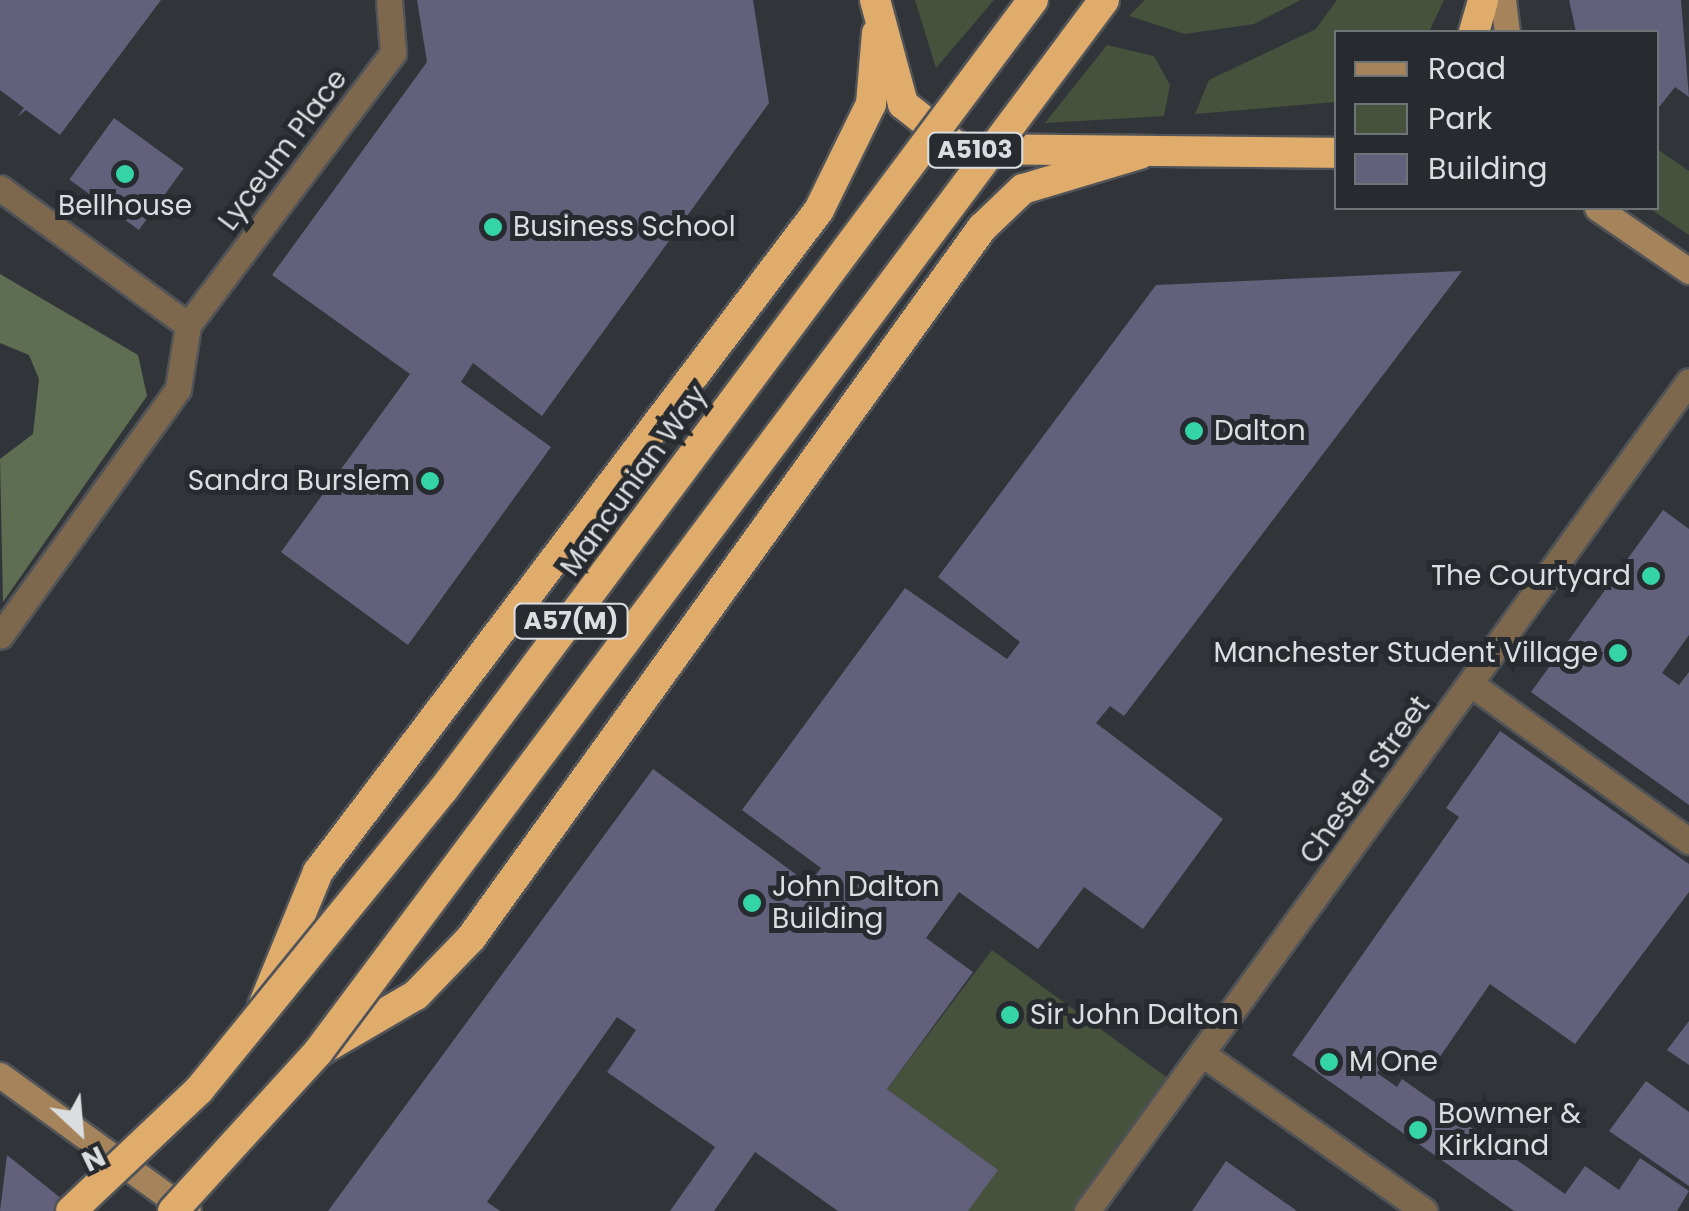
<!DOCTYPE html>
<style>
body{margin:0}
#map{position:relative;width:1689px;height:1211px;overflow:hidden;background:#313539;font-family:Poppins,sans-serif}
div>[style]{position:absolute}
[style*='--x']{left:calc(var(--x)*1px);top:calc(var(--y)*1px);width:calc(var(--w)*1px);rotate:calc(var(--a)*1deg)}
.green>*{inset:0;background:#46523c}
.forest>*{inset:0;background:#5f6d53}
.building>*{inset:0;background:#63607b;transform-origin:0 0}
.roads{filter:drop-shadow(2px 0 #505357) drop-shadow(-2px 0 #505357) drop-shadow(0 2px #505357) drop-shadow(0 -2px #505357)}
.street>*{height:25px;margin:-12.5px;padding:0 12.5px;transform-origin:12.5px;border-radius:12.5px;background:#7d684e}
.secondary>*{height:25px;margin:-12.5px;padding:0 12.5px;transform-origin:12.5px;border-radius:12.5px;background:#a5845b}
.highway>*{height:30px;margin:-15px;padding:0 15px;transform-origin:15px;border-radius:15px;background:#e0ac6b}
.bridges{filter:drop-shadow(2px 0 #505357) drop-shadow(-2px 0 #505357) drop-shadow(0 2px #505357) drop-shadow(0 -2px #505357)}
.highway-bridge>*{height:30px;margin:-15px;padding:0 15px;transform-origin:15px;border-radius:15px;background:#e0ac6b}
.dots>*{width:28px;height:28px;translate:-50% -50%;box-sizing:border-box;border:5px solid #272b2f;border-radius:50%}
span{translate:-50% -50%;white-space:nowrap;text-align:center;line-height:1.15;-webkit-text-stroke:10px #272b2f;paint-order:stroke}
.shield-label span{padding:2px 8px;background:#272b2f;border:2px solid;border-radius:8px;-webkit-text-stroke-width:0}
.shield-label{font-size:25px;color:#dbdee1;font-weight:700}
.street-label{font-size:28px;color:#dbdee1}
.poi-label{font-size:28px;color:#dbdee1}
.left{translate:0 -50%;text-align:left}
.right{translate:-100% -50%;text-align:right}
.legend{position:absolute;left:1334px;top:30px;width:325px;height:180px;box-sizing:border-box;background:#272b2f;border:2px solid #6f7376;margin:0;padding:12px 18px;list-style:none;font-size:30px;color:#dbdee1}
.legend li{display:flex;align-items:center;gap:20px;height:50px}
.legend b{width:50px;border:2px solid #6f7376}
.north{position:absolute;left:30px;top:1081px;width:100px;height:100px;-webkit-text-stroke:8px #272b2f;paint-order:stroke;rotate:154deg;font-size:28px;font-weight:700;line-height:40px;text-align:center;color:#dbdee1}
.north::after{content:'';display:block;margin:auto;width:35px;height:45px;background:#dbdee1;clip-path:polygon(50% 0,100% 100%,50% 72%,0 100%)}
</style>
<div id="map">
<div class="green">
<i style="clip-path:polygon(915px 0,994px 0,936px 68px)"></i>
<i style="clip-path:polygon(1145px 0,1301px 0,1254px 24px,1185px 34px,1129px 16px)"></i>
<i style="clip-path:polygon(1337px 0,1444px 0,1429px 32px,1336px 32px,1336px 102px,1195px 114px,1209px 80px,1316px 29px)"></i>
<i style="clip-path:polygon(1107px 45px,1154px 56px,1170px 85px,1164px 116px,1045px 123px)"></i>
<i style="clip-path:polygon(1657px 149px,1689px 171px,1689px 235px,1649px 208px)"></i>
<i style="clip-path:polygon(992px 950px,1180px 1087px,1087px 1211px,968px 1211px,997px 1170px,887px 1089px)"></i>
</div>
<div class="forest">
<i style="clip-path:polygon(0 274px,138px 355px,147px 396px,3px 602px,0 459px,33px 434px,39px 379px,29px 355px,0 343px)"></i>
</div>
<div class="building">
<i style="clip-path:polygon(0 0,161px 0,60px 135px,26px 110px,17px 117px,24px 108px,0 90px)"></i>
<i style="clip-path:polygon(417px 0,753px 0,769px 103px,542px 416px,473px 363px,461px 382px,551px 447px,408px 645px,281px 552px,410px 374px,272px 275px,427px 62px)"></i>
<i style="clip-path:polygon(1569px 0,1681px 0,1689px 97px,1675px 87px,1656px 111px,1656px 32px,1576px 32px)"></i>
<i style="left:114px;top:118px;width:86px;height:76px;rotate:36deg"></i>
<i style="clip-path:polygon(1462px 271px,1124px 716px,1110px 706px,1096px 723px,1223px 819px,1143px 929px,1084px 887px,1038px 949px,959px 892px,926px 938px,973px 972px,887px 1089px,998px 1170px,968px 1211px,838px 1211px,755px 1152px,714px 1211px,670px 1211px,715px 1147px,607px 1072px,636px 1030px,617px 1017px,487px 1202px,500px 1211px,328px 1211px,653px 769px,809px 884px,821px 868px,742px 810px,905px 588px,1007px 659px,1020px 642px,938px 577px,1156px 285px)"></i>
<i style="clip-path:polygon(1663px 510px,1689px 529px,1689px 635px,1662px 673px,1679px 685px,1689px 672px,1689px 805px,1531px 692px)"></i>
<i style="clip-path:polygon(1500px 731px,1689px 864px,1689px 892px,1575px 1044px,1490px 984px,1439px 1058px,1394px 1049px,1377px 1073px,1397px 1087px,1402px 1079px,1565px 1194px,1585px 1166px,1619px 1190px,1640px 1158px,1689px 1191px,1677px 1211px,1514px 1211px,1292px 1055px,1459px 817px,1446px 808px)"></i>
<i style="clip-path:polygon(1689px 1021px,1689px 1065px,1667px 1050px)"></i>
<i style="clip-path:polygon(1646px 1081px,1689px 1112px,1689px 1186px,1609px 1131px)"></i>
<i style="clip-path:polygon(7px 1155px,77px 1211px,0 1211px)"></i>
<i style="clip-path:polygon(1226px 1161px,1297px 1211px,1192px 1211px)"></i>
</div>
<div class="roads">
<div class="street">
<i style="--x:0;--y:188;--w:233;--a:36.1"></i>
<i style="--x:188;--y:325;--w:65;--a:98.9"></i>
<i style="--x:178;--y:389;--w:304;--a:125.8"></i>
<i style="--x:188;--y:325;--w:341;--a:-53"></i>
<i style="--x:393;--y:53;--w:53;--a:-94.3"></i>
<i style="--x:1471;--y:684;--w:269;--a:35.8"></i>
<i style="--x:1204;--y:1055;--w:270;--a:35.3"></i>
<i style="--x:1087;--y:1211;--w:1025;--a:-54.05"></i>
</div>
<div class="secondary">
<i style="--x:1503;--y:0;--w:32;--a:83"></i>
<i style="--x:1597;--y:208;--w:112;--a:34.4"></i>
<i style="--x:0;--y:1075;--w:232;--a:35.9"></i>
</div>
<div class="highway">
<i style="--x:875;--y:0;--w:108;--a:74.9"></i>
<i style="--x:903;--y:104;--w:73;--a:38.3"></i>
<i style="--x:960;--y:149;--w:376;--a:0.6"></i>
<i style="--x:1474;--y:32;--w:33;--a:-74"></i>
<i style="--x:263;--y:1006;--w:145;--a:-67.7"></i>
<i style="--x:318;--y:872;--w:830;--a:-52.88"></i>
<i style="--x:819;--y:210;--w:118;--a:-63.9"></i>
<i style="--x:871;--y:104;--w:71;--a:-85.2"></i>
<i style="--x:318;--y:1052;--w:113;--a:-30.2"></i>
<i style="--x:416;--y:995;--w:79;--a:-46"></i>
<i style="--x:471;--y:938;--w:875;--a:-54.26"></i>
<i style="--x:982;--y:228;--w:57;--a:-43.6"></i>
<i style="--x:1023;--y:189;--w:122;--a:-16.7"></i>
</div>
</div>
<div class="bridges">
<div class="highway-bridge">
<i style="--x:71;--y:1211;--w:176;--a:-43.4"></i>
<i style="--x:199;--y:1090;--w:387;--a:-50.9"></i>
<i style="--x:443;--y:790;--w:986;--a:-53.25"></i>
<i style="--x:173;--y:1211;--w:215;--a:-47.6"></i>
<i style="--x:318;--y:1052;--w:1313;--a:-53.23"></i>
</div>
</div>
<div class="dots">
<i style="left:125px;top:174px;background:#35d4a7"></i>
<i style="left:493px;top:227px;background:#35d4a7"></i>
<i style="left:1194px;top:431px;background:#35d4a7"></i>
<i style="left:430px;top:481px;background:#35d4a7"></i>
<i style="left:1651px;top:576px;background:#35d4a7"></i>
<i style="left:1618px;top:653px;background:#35d4a7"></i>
<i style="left:752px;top:903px;background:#35d4a7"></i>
<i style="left:1010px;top:1015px;background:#35d4a7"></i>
<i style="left:1329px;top:1062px;background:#35d4a7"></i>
<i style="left:1418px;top:1130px;background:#35d4a7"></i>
</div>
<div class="shield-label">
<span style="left:975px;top:150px">A5103</span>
<span style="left:571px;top:621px">A57(M)</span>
</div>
<div class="street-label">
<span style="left:283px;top:150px;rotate:-53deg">Lyceum Place</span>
<span style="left:634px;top:481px;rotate:-54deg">Mancunian Way</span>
<span style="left:1365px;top:780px;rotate:-54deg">Chester Street</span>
</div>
<div class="poi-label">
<span style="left:125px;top:206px">Bellhouse</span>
<span class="left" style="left:513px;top:227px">Business School</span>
<span class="left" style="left:1214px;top:431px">Dalton</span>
<span class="right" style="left:410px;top:481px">Sandra Burslem</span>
<span class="right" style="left:1631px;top:576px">The Courtyard</span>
<span class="right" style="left:1598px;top:653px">Manchester Student Village</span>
<span class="left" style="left:772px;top:903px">John Dalton<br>Building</span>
<span class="left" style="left:1030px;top:1015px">Sir John Dalton</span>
<span class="left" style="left:1349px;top:1062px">M One</span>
<span class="left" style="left:1438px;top:1130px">Bowmer &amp;<br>Kirkland</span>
</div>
<ul class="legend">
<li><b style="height:12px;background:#a5845b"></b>Road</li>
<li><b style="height:28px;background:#46523c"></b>Park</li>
<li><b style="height:28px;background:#63607b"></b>Building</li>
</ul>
<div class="north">N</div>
</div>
